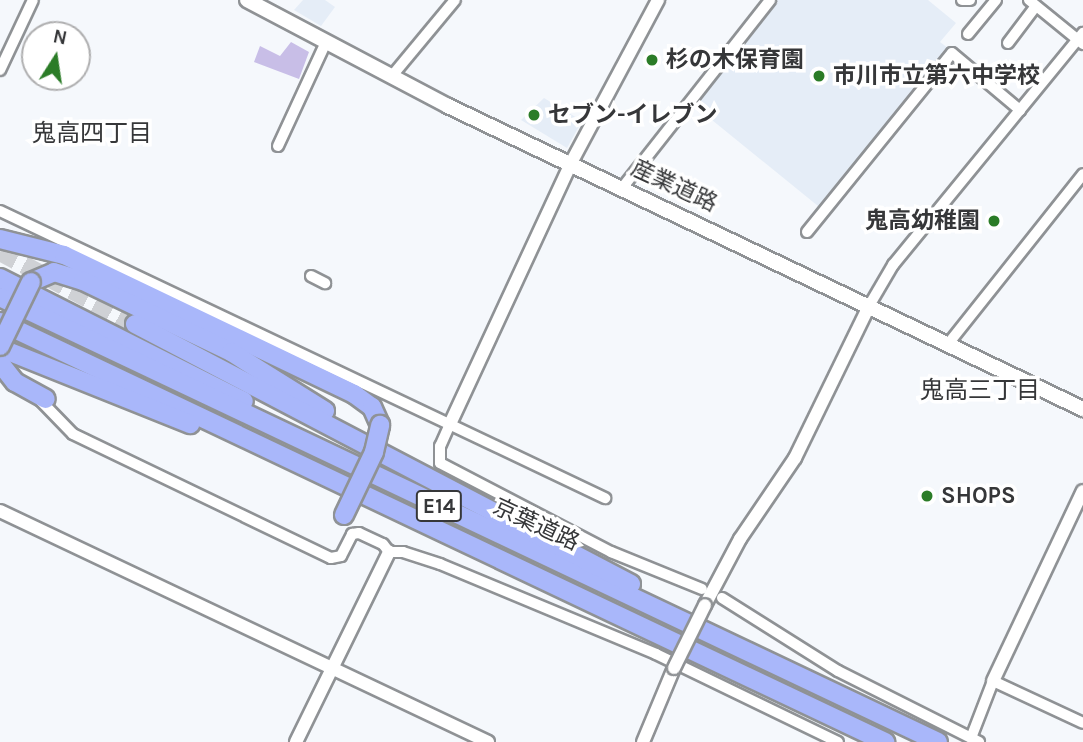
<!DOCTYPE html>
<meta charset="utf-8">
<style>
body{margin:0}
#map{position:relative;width:1083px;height:742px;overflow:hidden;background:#f5f8fc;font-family:Karla,"Noto Sans JP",sans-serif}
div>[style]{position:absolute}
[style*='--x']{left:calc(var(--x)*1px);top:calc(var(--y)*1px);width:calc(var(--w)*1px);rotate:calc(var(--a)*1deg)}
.built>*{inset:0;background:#e5edf7}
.green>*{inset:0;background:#c8bee7}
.motorway-tunnel>*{height:18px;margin-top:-9px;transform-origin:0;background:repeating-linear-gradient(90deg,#cfd1d5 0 18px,transparent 0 27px)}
.roads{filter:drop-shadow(2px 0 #8f9295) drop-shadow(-2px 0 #8f9295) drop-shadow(0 2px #8f9295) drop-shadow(0 -2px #8f9295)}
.minor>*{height:10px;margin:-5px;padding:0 5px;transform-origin:5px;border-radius:5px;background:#fff}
.tertiary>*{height:12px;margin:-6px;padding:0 6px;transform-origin:6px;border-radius:6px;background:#fff}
.secondary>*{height:14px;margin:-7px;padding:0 7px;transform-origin:7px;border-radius:7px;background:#fff}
.motorway>*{height:18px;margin:-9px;padding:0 9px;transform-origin:9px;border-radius:9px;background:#a9b7fa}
.bridges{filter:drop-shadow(2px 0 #8f9295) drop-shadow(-2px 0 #8f9295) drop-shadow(0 2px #8f9295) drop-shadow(0 -2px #8f9295)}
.tertiary-bridge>*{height:12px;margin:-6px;padding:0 6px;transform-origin:6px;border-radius:6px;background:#fff}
.motorway-bridge>*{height:18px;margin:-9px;padding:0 9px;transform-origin:9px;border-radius:9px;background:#a9b7fa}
.dots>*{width:19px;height:19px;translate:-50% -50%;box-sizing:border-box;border:4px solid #fff;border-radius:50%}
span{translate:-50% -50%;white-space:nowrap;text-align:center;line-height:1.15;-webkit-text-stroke:7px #fff;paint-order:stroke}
.shield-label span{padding:2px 5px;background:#fff;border:2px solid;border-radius:5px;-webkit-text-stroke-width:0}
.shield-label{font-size:21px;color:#363739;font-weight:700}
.poi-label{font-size:23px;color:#363739;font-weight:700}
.left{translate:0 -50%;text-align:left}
.right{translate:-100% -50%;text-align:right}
.street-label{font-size:23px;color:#363739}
.neighbourhood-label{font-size:24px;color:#363739}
.north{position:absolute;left:21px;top:21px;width:70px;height:70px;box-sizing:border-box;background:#fff;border:2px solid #afafb0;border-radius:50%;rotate:12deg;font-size:19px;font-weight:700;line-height:28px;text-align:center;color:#363739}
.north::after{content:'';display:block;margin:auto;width:24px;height:32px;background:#2b7c27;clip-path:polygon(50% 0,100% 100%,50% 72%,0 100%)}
</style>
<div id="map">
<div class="built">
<i style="clip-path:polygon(303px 0,325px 0,335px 7px,321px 26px,294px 10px)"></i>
<i style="clip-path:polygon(775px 0,928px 0,956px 23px,940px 42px,948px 48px,818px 206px,691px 103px)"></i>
<i style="clip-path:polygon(544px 98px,582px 121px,567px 148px,521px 120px)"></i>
</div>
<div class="green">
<i style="clip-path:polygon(291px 42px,309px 52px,299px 79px,254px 62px,260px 46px,280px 56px)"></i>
</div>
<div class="motorway-tunnel">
<i style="--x:0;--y:252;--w:153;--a:28.1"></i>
</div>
<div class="roads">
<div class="minor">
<i style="--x:962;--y:0;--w:8;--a:0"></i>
<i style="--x:1029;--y:0;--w:70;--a:39.2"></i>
<i style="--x:968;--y:34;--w:44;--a:-50.5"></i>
<i style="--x:1008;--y:43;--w:46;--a:-52.9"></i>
<i style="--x:0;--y:70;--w:77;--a:-64.8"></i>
<i style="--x:391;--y:77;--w:100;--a:-50.3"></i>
<i style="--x:278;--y:146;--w:115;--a:-65.2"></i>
<i style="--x:623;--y:187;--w:238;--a:-51.8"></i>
<i style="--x:0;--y:211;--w:670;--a:25.38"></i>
<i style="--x:807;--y:232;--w:230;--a:-51"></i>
<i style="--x:952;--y:53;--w:89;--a:40"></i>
<i style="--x:311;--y:276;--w:16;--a:27"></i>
<i style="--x:869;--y:306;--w:48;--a:-59.7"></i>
<i style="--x:893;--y:265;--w:300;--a:-50.7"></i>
<i style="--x:948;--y:344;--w:217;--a:-51.5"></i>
<i style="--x:40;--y:400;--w:47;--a:45.9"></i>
<i style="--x:73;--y:434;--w:286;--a:25.7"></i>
<i style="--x:331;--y:558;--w:10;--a:-11"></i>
<i style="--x:341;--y:556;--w:25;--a:-63"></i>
<i style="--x:352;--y:534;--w:7;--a:-8"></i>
<i style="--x:359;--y:533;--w:26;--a:25"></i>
<i style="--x:383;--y:544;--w:10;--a:53"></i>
<i style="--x:389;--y:552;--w:14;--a:0"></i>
<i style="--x:403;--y:552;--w:39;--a:18"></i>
<i style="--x:440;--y:564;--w:234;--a:22.6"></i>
<i style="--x:656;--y:654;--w:202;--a:25.8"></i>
<i style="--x:450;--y:424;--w:24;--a:114"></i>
<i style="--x:440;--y:446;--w:17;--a:90"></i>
<i style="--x:440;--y:463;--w:193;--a:27.5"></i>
<i style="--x:611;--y:552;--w:98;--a:22.1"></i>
<i style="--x:722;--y:598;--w:137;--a:32.2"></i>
<i style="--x:838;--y:671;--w:158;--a:26.7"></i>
<i style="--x:971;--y:738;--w:61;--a:-68.9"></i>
<i style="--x:993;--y:681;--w:99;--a:25"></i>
</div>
<div class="tertiary">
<i style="--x:450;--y:424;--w:288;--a:-65.1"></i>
<i style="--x:571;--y:163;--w:185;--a:-61.9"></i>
<i style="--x:0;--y:511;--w:540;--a:25.33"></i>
<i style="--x:705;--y:605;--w:75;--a:-62.1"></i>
<i style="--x:740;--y:539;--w:98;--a:-55.8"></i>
<i style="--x:795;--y:458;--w:169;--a:-64"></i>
<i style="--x:993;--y:681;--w:210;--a:-64.7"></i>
<i style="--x:296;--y:742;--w:212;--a:-63.9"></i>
<i style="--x:643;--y:742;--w:80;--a:-67.3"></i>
</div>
<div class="secondary">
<i style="--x:247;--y:0;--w:227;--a:27.8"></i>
<i style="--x:448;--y:106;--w:704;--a:25.51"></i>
</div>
<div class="motorway">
<i style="--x:0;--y:239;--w:66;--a:14"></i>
<i style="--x:64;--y:255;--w:322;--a:25.6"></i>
<i style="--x:354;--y:394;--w:22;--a:36"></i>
<i style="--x:372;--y:407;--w:20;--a:66"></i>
<i style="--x:0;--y:278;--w:273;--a:26.8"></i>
<i style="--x:31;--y:282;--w:25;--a:-23"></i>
<i style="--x:54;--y:272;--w:30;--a:17"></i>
<i style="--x:83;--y:281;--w:164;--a:25.6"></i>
<i style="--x:231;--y:352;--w:111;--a:32.1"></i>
<i style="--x:0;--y:297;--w:1038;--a:25.38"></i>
<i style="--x:0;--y:322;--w:980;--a:25.39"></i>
<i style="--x:135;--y:324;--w:560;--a:27.66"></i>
<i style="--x:0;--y:348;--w:205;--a:21.8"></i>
<i style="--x:0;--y:363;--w:24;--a:52"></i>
<i style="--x:15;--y:382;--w:35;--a:29"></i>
</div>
</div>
<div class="bridges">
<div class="tertiary-bridge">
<i style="--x:674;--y:668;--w:70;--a:-63.8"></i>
</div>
<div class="motorway-bridge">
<i style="--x:0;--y:346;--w:71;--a:-64.2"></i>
<i style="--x:344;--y:515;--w:70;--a:-64.5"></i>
<i style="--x:374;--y:452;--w:28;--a:-77"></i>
</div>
</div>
<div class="dots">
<i style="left:652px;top:60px;background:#2b7c27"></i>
<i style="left:819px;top:76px;background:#2b7c27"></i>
<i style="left:534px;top:115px;background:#2b7c27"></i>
<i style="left:994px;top:221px;background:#2b7c27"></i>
<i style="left:927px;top:496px;background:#2b7c27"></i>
</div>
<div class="shield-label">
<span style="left:439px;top:506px">E14</span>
</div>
<div class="poi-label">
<span class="left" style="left:666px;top:60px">杉の木保育園</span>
<span class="left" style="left:833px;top:76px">市川市立第六中学校</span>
<span class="left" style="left:548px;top:115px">セブン-イレブン</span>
<span class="right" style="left:980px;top:221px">鬼高幼稚園</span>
<span class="left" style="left:941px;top:496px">SHOPS</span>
</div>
<div class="street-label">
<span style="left:674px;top:186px;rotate:25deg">産業道路</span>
<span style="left:536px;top:525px;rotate:25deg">京葉道路</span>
</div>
<div class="neighbourhood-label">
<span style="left:92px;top:134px">鬼高四丁目</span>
<span style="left:980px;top:391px">鬼高三丁目</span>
</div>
<div class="north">N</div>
</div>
